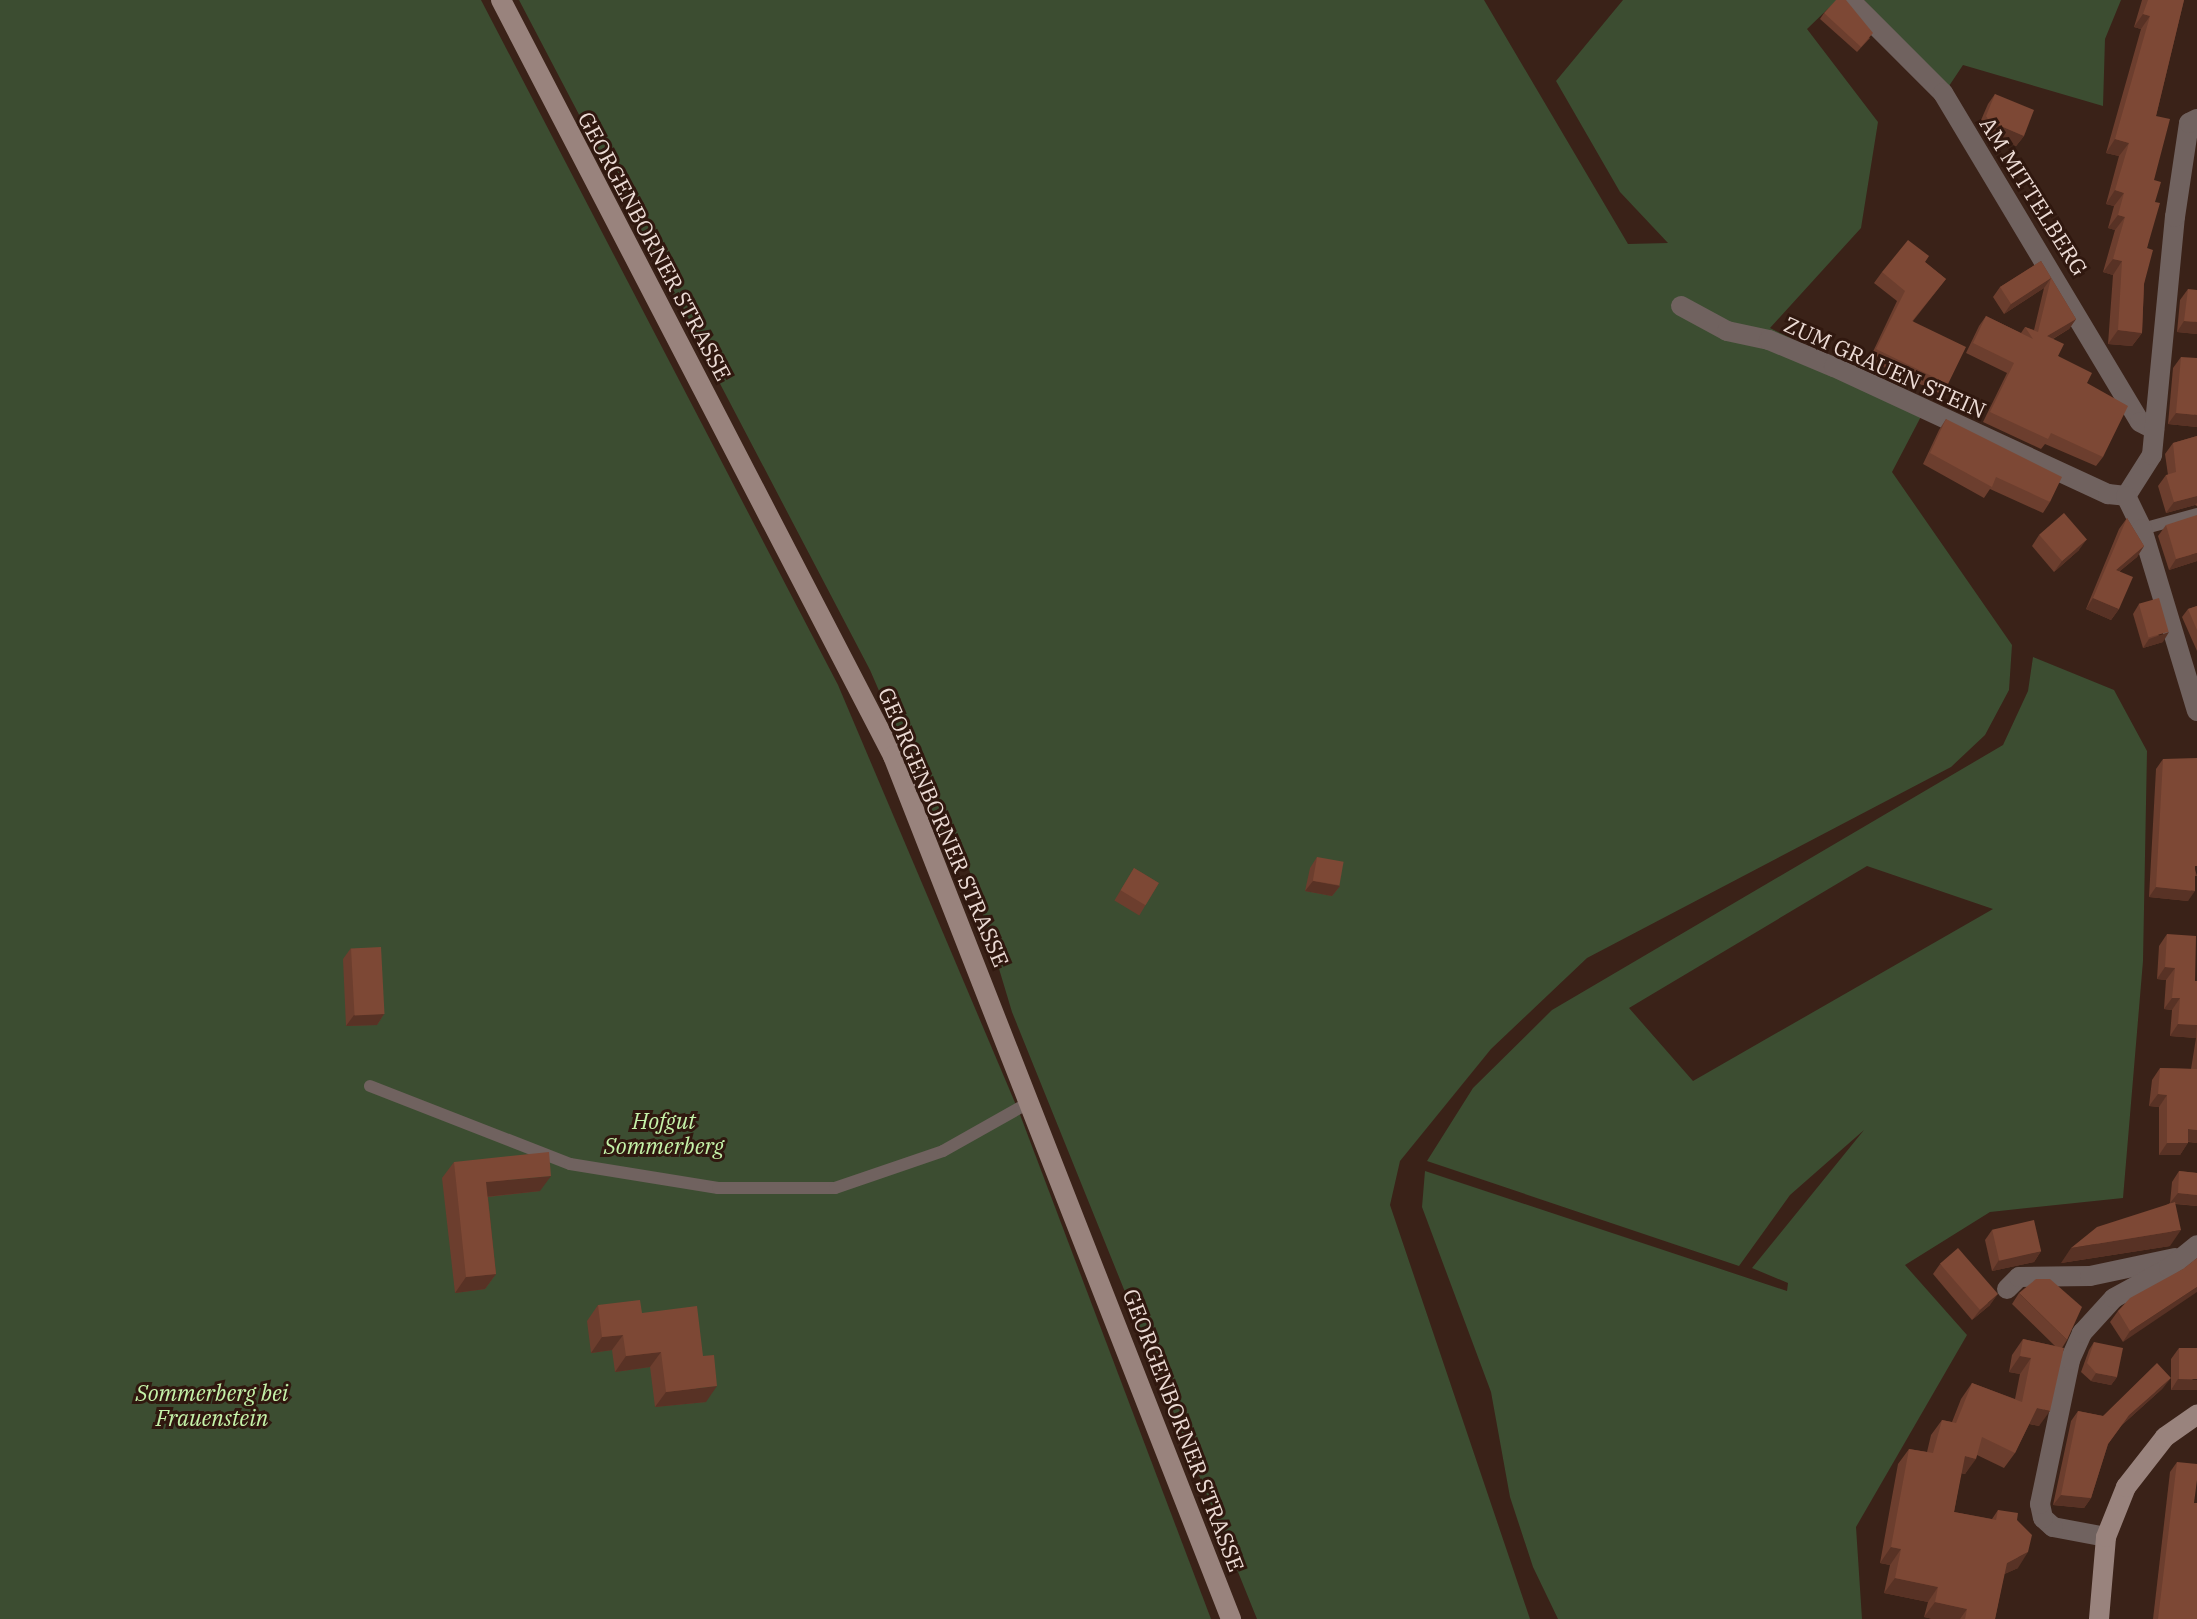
<!DOCTYPE html>
<style>
body{margin:0}
#map{position:relative;width:2197px;height:1619px;overflow:hidden;background:#3a2218;font-family:"IBM Plex Serif",serif}
div>[style]{position:absolute}
[style*='--x']{left:calc(var(--x)*1px);top:calc(var(--y)*1px);width:calc(var(--w)*1px);rotate:calc(var(--a)*1deg)}
.green>*{inset:0;background:#3c4d31}
.service>*{height:12px;margin:-6px;padding:0 6px;transform-origin:6px;border-radius:6px;background:#70625f}
.minor>*{height:20px;margin:-10px;padding:0 10px;transform-origin:10px;border-radius:10px;background:#70625f}
.secondary>*{height:20px;margin:-10px;padding:0 10px;transform-origin:10px;border-radius:10px;background:#99837d}
.wall>*{inset:0;background:#6c3e2e;transform-origin:0 0}
.shaded-wall>*{inset:0;background:#583225}
.building>*{inset:0;background:#7d4835;transform-origin:0 0}
span{translate:-50% -50%;white-space:nowrap;text-align:center;line-height:1.15;-webkit-text-stroke:6px #30180f;paint-order:stroke}
.street-label{font-size:22px;color:#ecdbd5}
.park-label{font-size:22px;color:#c5f3a9;font-style:italic}
</style>
<div id="map">
<div class="green">
<i style="clip-path:polygon(0 0,481px 0,838px 685px,1019px 1112px,1211px 1619px,0 1619px)"></i>
<i style="clip-path:polygon(519px 0,1484px 0,1628px 244px,1668px 243px,1620px 192px,1556px 81px,1623px 0,1837px 0,1807px 29px,1878px 122px,1861px 228px,1770px 328px,1927px 405px,1892px 472px,2012px 645px,2009px 690px,1985px 735px,1951px 767px,1587px 958px,1491px 1049px,1400px 1161px,1390px 1205px,1530px 1619px,1257px 1619px,1012px 1012px,960px 839px,942px 836px,870px 670px)"></i>
<i style="clip-path:polygon(1864px 0,2121px 0,2105px 39px,2103px 106px,1963px 65px,1947px 89px)"></i>
<i style="clip-path:polygon(evenodd,2033px 657px,2114px 690px,2147px 751px,2143px 961px,2123px 1198px,1990px 1212px,1905px 1265px,1967px 1335px,1856px 1527px,1862px 1619px,1558px 1619px,1533px 1567px,1510px 1497px,1491px 1392px,1422px 1207px,1425px 1171px,1787px 1291px,1788px 1283px,1752px 1268px,1864px 1130px,1790px 1195px,1739px 1266px,1427px 1161px,1473px 1088px,1552px 1010px,2003px 745px,2028px 691px,2033px 657px,1867px 866px,1993px 909px,1693px 1081px,1629px 1008px,1867px 866px)"></i>
</div>
<div class="service">
<i style="--x:2142;--y:529;--w:57;--a:-15.3"></i>
<i style="--x:370;--y:1086;--w:215;--a:21.3"></i>
<i style="--x:570;--y:1164;--w:150;--a:9.2"></i>
<i style="--x:718;--y:1188;--w:117;--a:0"></i>
<i style="--x:835;--y:1188;--w:114;--a:-18.9"></i>
<i style="--x:943;--y:1151;--w:100;--a:-29.4"></i>
</div>
<div class="minor">
<i style="--x:1852;--y:2;--w:129;--a:45"></i>
<i style="--x:1943;--y:93;--w:383;--a:59.1"></i>
<i style="--x:2140;--y:422;--w:16;--a:27"></i>
<i style="--x:1681;--y:306;--w:52;--a:28.5"></i>
<i style="--x:1727;--y:331;--w:43;--a:12.1"></i>
<i style="--x:1769;--y:340;--w:70;--a:22.6"></i>
<i style="--x:1834;--y:367;--w:302;--a:24.9"></i>
<i style="--x:2108;--y:494;--w:18;--a:6"></i>
<i style="--x:2126;--y:496;--w:49;--a:-57.6"></i>
<i style="--x:2152;--y:455;--w:239;--a:-84.5"></i>
<i style="--x:2175;--y:217;--w:95;--a:-81.5"></i>
<i style="--x:2189;--y:123;--w:9;--a:-27"></i>
<i style="--x:2126;--y:496;--w:37;--a:64"></i>
<i style="--x:2142;--y:529;--w:190;--a:73.2"></i>
<i style="--x:2007;--y:1289;--w:17;--a:-45"></i>
<i style="--x:2019;--y:1277;--w:71;--a:-0.8"></i>
<i style="--x:2090;--y:1276;--w:87;--a:-12"></i>
<i style="--x:2106;--y:1537;--w:54;--a:-169.3"></i>
<i style="--x:2053;--y:1527;--w:13;--a:-138"></i>
<i style="--x:2043;--y:1518;--w:14;--a:-102"></i>
<i style="--x:2040;--y:1504;--w:147;--a:-78.2"></i>
<i style="--x:2070;--y:1360;--w:30;--a:-66"></i>
<i style="--x:2082;--y:1333;--w:47;--a:-47.6"></i>
<i style="--x:2114;--y:1298;--w:63;--a:-28.6"></i>
<i style="--x:2169;--y:1268;--w:36;--a:-39"></i>
</div>
<div class="secondary">
<i style="--x:501;--y:0;--w:852;--a:62.59"></i>
<i style="--x:893;--y:756;--w:927;--a:68.61"></i>
<i style="--x:2099;--y:1619;--w:82;--a:-85.1"></i>
<i style="--x:2106;--y:1537;--w:54;--a:-68.2"></i>
<i style="--x:2126;--y:1487;--w:63;--a:-52"></i>
<i style="--x:2165;--y:1437;--w:39;--a:-35"></i>
</div>
<div class="wall">
<i style="clip-path:polygon(2142px 0,2184px 0,2156px 116px,2154px 180px,2155px 202px,2147px 248px,2144px 284px,2142px 333px,2132px 346px,2108px 344px,2113px 275px,2103px 272px,2115px 230px,2108px 228px,2114px 206px,2106px 204px,2119px 156px,2106px 153px,2141px 29px,2134px 27px)"></i>
<i style="clip-path:polygon(1824px 13px,1870px 38px,1857px 52px,1820px 19px)"></i>
<i style="clip-path:polygon(1995px 94px,2024px 136px,2016px 146px,1982px 132px,1978px 127px,1988px 104px)"></i>
<i style="clip-path:polygon(2041px 261px,2076px 319px,2069px 329px,2053px 339px,2058px 356px,2087px 383px,2103px 457px,2096px 466px,2045px 444px,2041px 449px,1983px 422px,2007px 373px,1966px 353px,1979px 326px,1986px 316px,2021px 333px,2025px 327px,2034px 330px,2044px 288px,2004px 314px,1993px 297px,2000px 287px)"></i>
<i style="clip-path:polygon(1925px 262px,1946px 279px,1913px 321px,1948px 384px,1941px 394px,1869px 360px,1897px 301px,1874px 283px,1882px 272px)"></i>
<i style="clip-path:polygon(2188px 289px,2197px 334px,2177px 332px,2180px 300px)"></i>
<i style="clip-path:polygon(2181px 357px,2197px 427px,2168px 424px,2173px 368px)"></i>
<i style="clip-path:polygon(1946px 419px,2050px 502px,2043px 513px,1990px 489px,1984px 498px,1923px 464px,1939px 430px)"></i>
<i style="clip-path:polygon(2197px 436px,2197px 506px,2195px 505px,2166px 513px,2158px 486px,2166px 475px,2168px 475px,2165px 454px,2173px 443px)"></i>
<i style="clip-path:polygon(2127px 518px,2144px 546px,2137px 557px,2120px 571px,2119px 609px,2111px 620px,2086px 609px,2119px 529px)"></i>
<i style="clip-path:polygon(2166px 525px,2197px 561px,2169px 570px,2158px 536px)"></i>
<i style="clip-path:polygon(2039px 535px,2079px 550px,2054px 572px,2032px 546px)"></i>
<i style="clip-path:polygon(2139px 604px,2163px 642px,2143px 648px,2133px 614px)"></i>
<i style="clip-path:polygon(2197px 606px,2197px 651px,2182px 617px,2188px 609px)"></i>
<i style="clip-path:polygon(2163px 759px,2197px 876px,2195px 876px,2188px 901px,2149px 897px,2156px 769px)"></i>
<i style="clip-path:polygon(1317px 857px,1340px 886px,1332px 896px,1305px 891px,1310px 868px)"></i>
<i style="left:1134px;top:868px;width:29px;height:38px;rotate:31deg"></i>
<i style="clip-path:polygon(2167px 934px,2195px 981px,2197px 981px,2197px 1143px,2188px 1142px,2180px 1155px,2159px 1155px,2159px 1107px,2149px 1106px,2152px 1080px,2160px 1068px,2191px 1069px,2196px 1038px,2170px 1036px,2172px 1010px,2164px 1009px,2166px 980px,2157px 979px,2159px 946px)"></i>
<i style="clip-path:polygon(351px 948px,384px 1014px,377px 1025px,346px 1026px,343px 959px)"></i>
<i style="clip-path:polygon(454px 1162px,540px 1191px,488px 1197px,496px 1274px,485px 1289px,455px 1293px,442px 1178px)"></i>
<i style="clip-path:polygon(2179px 1171px,2197px 1173px,2197px 1206px,2175px 1204px,2170px 1246px,2061px 1263px,2170px 1203px,2172px 1182px)"></i>
<i style="clip-path:polygon(1992px 1230px,2041px 1251px,2034px 1262px,1992px 1271px,1985px 1240px)"></i>
<i style="clip-path:polygon(1940px 1264px,1990px 1305px,1972px 1320px,1933px 1274px)"></i>
<i style="clip-path:polygon(2183px 1269px,2123px 1342px,2110px 1322px,2118px 1311px)"></i>
<i style="clip-path:polygon(2019px 1293px,2067px 1340px,2062px 1348px,2039px 1426px,2029px 1424px,2015px 1453px,2004px 1468px,1977px 1455px,1965px 1474px,1961px 1473px,1954px 1512px,1992px 1519px,1998px 1510px,2017px 1520px,2018px 1568px,2004px 1574px,1995px 1619px,1933px 1619px,1924px 1617px,1928px 1602px,1884px 1593px,1890px 1565px,1880px 1563px,1898px 1464px,1909px 1449px,1927px 1452px,1931px 1435px,1942px 1420px,1952px 1422px,1961px 1399px,1972px 1383px,2015px 1399px,2020px 1374px,2009px 1372px,2012px 1355px,2023px 1339px,2055px 1346px,2012px 1304px)"></i>
<i style="clip-path:polygon(598px 1305px,642px 1313px,706px 1402px,655px 1407px,650px 1367px,615px 1372px,612px 1350px,591px 1353px,587px 1321px)"></i>
<i style="clip-path:polygon(2094px 1342px,2117px 1377px,2111px 1385px,2091px 1381px,2081px 1372px,2089px 1350px)"></i>
<i style="clip-path:polygon(2179px 1348px,2197px 1390px,2171px 1390px,2171px 1359px)"></i>
<i style="clip-path:polygon(2163px 1388px,2122px 1425px,2108px 1444px,2091px 1498px,2084px 1508px,2053px 1505px,2071px 1421px,2078px 1411px,2103px 1416px)"></i>
<i style="clip-path:polygon(2177px 1462px,2194px 1503px,2197px 1619px,2153px 1619px,2170px 1472px)"></i>
</div>
<div class="shaded-wall">
<i style="clip-path:polygon(2143px 14px,2150px 16px,2141px 29px,2134px 27px)"></i>
<i style="clip-path:polygon(1989px 121px,2024px 136px,2016px 146px,1982px 132px)"></i>
<i style="clip-path:polygon(2115px 139px,2129px 143px,2119px 156px,2106px 153px)"></i>
<i style="clip-path:polygon(2115px 190px,2124px 193px,2114px 206px,2106px 204px)"></i>
<i style="clip-path:polygon(2118px 215px,2125px 217px,2115px 230px,2108px 228px)"></i>
<i style="clip-path:polygon(2113px 259px,2122px 261px,2113px 275px,2103px 272px)"></i>
<i style="clip-path:polygon(2051px 278px,2044px 288px,2004px 314px,2011px 304px)"></i>
<i style="clip-path:polygon(2076px 319px,2069px 329px,2040px 346px,2047px 336px)"></i>
<i style="clip-path:polygon(2184px 321px,2197px 322px,2197px 334px,2177px 332px)"></i>
<i style="clip-path:polygon(2118px 330px,2142px 333px,2132px 346px,2108px 344px)"></i>
<i style="clip-path:polygon(2176px 413px,2197px 415px,2197px 427px,2168px 424px)"></i>
<i style="clip-path:polygon(2197px 496px,2197px 503px,2195px 505px,2166px 513px,2174px 502px)"></i>
<i style="clip-path:polygon(2087px 539px,2079px 550px,2054px 572px,2062px 561px)"></i>
<i style="clip-path:polygon(2144px 546px,2137px 557px,2109px 580px,2116px 570px)"></i>
<i style="clip-path:polygon(2197px 553px,2197px 561px,2169px 570px,2176px 559px)"></i>
<i style="clip-path:polygon(2093px 598px,2119px 609px,2111px 620px,2086px 609px)"></i>
<i style="clip-path:polygon(2169px 632px,2163px 642px,2143px 648px,2149px 639px)"></i>
<i style="clip-path:polygon(1313px 881px,1340px 886px,1332px 896px,1305px 891px)"></i>
<i style="clip-path:polygon(2156px 887px,2195px 891px,2188px 901px,2149px 897px)"></i>
<i style="clip-path:polygon(2165px 967px,2175px 968px,2166px 980px,2157px 979px)"></i>
<i style="clip-path:polygon(2172px 998px,2180px 998px,2172px 1010px,2164px 1009px)"></i>
<i style="clip-path:polygon(384px 1014px,377px 1025px,346px 1026px,354px 1015px)"></i>
<i style="clip-path:polygon(2178px 1024px,2197px 1025px,2196px 1038px,2170px 1036px)"></i>
<i style="clip-path:polygon(2158px 1094px,2167px 1095px,2159px 1107px,2149px 1106px)"></i>
<i style="clip-path:polygon(2188px 1129px,2197px 1130px,2197px 1143px,2180px 1140px)"></i>
<i style="clip-path:polygon(2167px 1143px,2188px 1143px,2180px 1155px,2159px 1155px)"></i>
<i style="clip-path:polygon(551px 1176px,540px 1191px,475px 1198px,486px 1182px)"></i>
<i style="clip-path:polygon(2178px 1193px,2197px 1195px,2197px 1206px,2170px 1203px)"></i>
<i style="clip-path:polygon(2181px 1230px,2170px 1246px,2061px 1263px,2071px 1248px)"></i>
<i style="clip-path:polygon(2041px 1251px,2034px 1262px,1992px 1271px,1999px 1260px)"></i>
<i style="clip-path:polygon(496px 1274px,485px 1289px,455px 1293px,466px 1277px)"></i>
<i style="clip-path:polygon(2197px 1287px,2197px 1292px,2123px 1342px,2130px 1331px)"></i>
<i style="clip-path:polygon(1998px 1294px,1990px 1305px,1972px 1320px,1980px 1310px)"></i>
<i style="clip-path:polygon(623px 1335px,612px 1350px,591px 1353px,602px 1337px)"></i>
<i style="clip-path:polygon(661px 1352px,650px 1367px,615px 1372px,626px 1356px)"></i>
<i style="clip-path:polygon(2020px 1356px,2031px 1358px,2020px 1374px,2009px 1372px)"></i>
<i style="clip-path:polygon(2096px 1373px,2117px 1377px,2111px 1385px,2091px 1381px)"></i>
<i style="clip-path:polygon(2171px 1378px,2163px 1388px,2122px 1425px,2129px 1415px)"></i>
<i style="clip-path:polygon(2178px 1379px,2197px 1380px,2197px 1390px,2171px 1390px)"></i>
<i style="clip-path:polygon(717px 1386px,706px 1402px,655px 1407px,666px 1392px)"></i>
<i style="clip-path:polygon(2037px 1408px,2050px 1411px,2039px 1426px,2026px 1423px)"></i>
<i style="clip-path:polygon(1965px 1456px,1976px 1459px,1965px 1474px,1954px 1472px)"></i>
<i style="clip-path:polygon(2061px 1495px,2091px 1498px,2084px 1508px,2053px 1505px)"></i>
<i style="clip-path:polygon(1891px 1547px,1901px 1549px,1890px 1565px,1880px 1563px)"></i>
<i style="clip-path:polygon(2028px 1552px,2018px 1568px,1996px 1578px,2007px 1563px)"></i>
<i style="clip-path:polygon(1895px 1578px,1938px 1587px,1928px 1602px,1884px 1593px)"></i>
<i style="clip-path:polygon(1935px 1602px,1967px 1609px,1960px 1619px,1933px 1619px,1924px 1617px)"></i>
</div>
<div class="building">
<i style="clip-path:polygon(1836px 0,1846px 0,1873px 33px,1861px 47px,1824px 13px)"></i>
<i style="clip-path:polygon(2148px 0,2184px 0,2156px 116px,2170px 119px,2154px 180px,2161px 182px,2155px 202px,2160px 203px,2147px 248px,2153px 250px,2144px 284px,2142px 333px,2118px 330px,2122px 261px,2113px 259px,2125px 217px,2118px 215px,2124px 193px,2115px 190px,2129px 143px,2115px 139px,2150px 16px,2143px 14px)"></i>
<i style="clip-path:polygon(1995px 94px,2034px 110px,2024px 136px,1989px 121px,1986px 116px)"></i>
<i style="clip-path:polygon(1908px 240px,1929px 256px,1925px 262px,1946px 279px,1912px 321px,1966px 347px,1948px 384px,1876px 349px,1905px 291px,1882px 272px)"></i>
<i style="clip-path:polygon(2041px 261px,2076px 319px,2047px 336px,2064px 344px,2058px 356px,2092px 373px,2087px 383px,2128px 406px,2103px 457px,2051px 433px,2048px 439px,1990px 412px,2014px 363px,1973px 343px,1986px 316px,2033px 339px,2025px 327px,2038px 332px,2051px 278px,2011px 304px,2000px 287px)"></i>
<i style="clip-path:polygon(2188px 289px,2197px 290px,2197px 322px,2184px 321px)"></i>
<i style="clip-path:polygon(2181px 357px,2197px 358px,2197px 415px,2176px 413px)"></i>
<i style="clip-path:polygon(1946px 419px,2062px 477px,2050px 502px,1996px 477px,1992px 487px,1930px 453px)"></i>
<i style="clip-path:polygon(2197px 436px,2197px 496px,2174px 502px,2166px 475px,2176px 472px,2173px 443px)"></i>
<i style="left:2064px;top:513px;width:35px;height:33px;rotate:49deg"></i>
<i style="clip-path:polygon(2197px 515px,2197px 553px,2176px 559px,2166px 525px)"></i>
<i style="clip-path:polygon(2127px 518px,2144px 546px,2116px 570px,2133px 577px,2119px 609px,2093px 598px)"></i>
<i style="left:2159px;top:598px;width:35px;height:21px;rotate:74deg"></i>
<i style="clip-path:polygon(2197px 606px,2197px 630px,2188px 609px)"></i>
<i style="clip-path:polygon(2197px 758px,2197px 866px,2195px 866px,2195px 891px,2156px 887px,2163px 759px)"></i>
<i style="left:1317px;top:857px;width:27px;height:24px;rotate:10deg"></i>
<i style="left:1134px;top:868px;width:29px;height:26px;rotate:31deg"></i>
<i style="clip-path:polygon(2167px 934px,2196px 936px,2195px 981px,2197px 981px,2197px 1025px,2178px 1024px,2180px 998px,2172px 998px,2175px 968px,2165px 967px)"></i>
<i style="left:381px;top:947px;width:67px;height:30px;rotate:87deg"></i>
<i style="clip-path:polygon(2160px 1068px,2197px 1069px,2197px 1130px,2188px 1129px,2188px 1143px,2167px 1143px,2167px 1095px,2158px 1094px)"></i>
<i style="clip-path:polygon(549px 1152px,551px 1176px,486px 1182px,496px 1274px,466px 1277px,454px 1162px)"></i>
<i style="clip-path:polygon(2179px 1171px,2197px 1173px,2197px 1195px,2178px 1193px)"></i>
<i style="clip-path:polygon(2175px 1202px,2181px 1230px,2071px 1248px,2097px 1227px)"></i>
<i style="left:2034px;top:1220px;width:32px;height:43px;rotate:77deg"></i>
<i style="left:1958px;top:1248px;width:61px;height:24px;rotate:49deg"></i>
<i style="clip-path:polygon(2197px 1258px,2197px 1287px,2130px 1331px,2118px 1311px,2130px 1298px,2183px 1269px)"></i>
<i style="clip-path:polygon(2036px 1279px,2050px 1279px,2082px 1307px,2067px 1340px,2019px 1293px)"></i>
<i style="clip-path:polygon(640px 1300px,642px 1313px,697px 1306px,703px 1356px,714px 1355px,717px 1386px,666px 1392px,661px 1352px,626px 1356px,623px 1335px,602px 1337px,598px 1305px)"></i>
<i style="clip-path:polygon(2023px 1339px,2064px 1348px,2050px 1411px,2037px 1408px,2015px 1453px,1982px 1437px,1976px 1459px,1965px 1456px,1954px 1512px,1996px 1520px,1998px 1510px,2018px 1513px,2017px 1520px,2032px 1535px,2028px 1552px,2007px 1563px,1995px 1619px,1965px 1619px,1967px 1609px,1935px 1602px,1938px 1587px,1895px 1578px,1901px 1549px,1891px 1547px,1909px 1449px,1933px 1453px,1942px 1420px,1956px 1423px,1972px 1383px,2022px 1402px,2031px 1358px,2020px 1356px)"></i>
<i style="clip-path:polygon(2094px 1342px,2123px 1348px,2117px 1377px,2096px 1373px,2087px 1363px)"></i>
<i style="left:2179px;top:1348px;width:18px;height:31px"></i>
<i style="clip-path:polygon(2157px 1363px,2171px 1378px,2129px 1415px,2108px 1444px,2091px 1498px,2061px 1495px,2078px 1411px,2103px 1416px)"></i>
<i style="clip-path:polygon(2177px 1462px,2197px 1464px,2197px 1480px,2194px 1503px,2197px 1503px,2197px 1619px,2158px 1619px)"></i>
</div>
<div class="street-label">
<span style="left:2034px;top:196px;rotate:58deg">AM MITTELBERG</span>
<span style="left:655px;top:246px;rotate:62deg">GEORGENBORNER STRASSE</span>
<span style="left:1885px;top:367px;rotate:24deg">ZUM GRAUEN STEIN</span>
<span style="left:944px;top:827px;rotate:67deg">GEORGENBORNER STRASSE</span>
<span style="left:1184px;top:1430px;rotate:69deg">GEORGENBORNER STRASSE</span>
</div>
<div class="park-label">
<span style="left:664px;top:1133px">Hofgut<br>Sommerberg</span>
<span style="left:212px;top:1405px">Sommerberg bei<br>Frauenstein</span>
</div>
</div>
